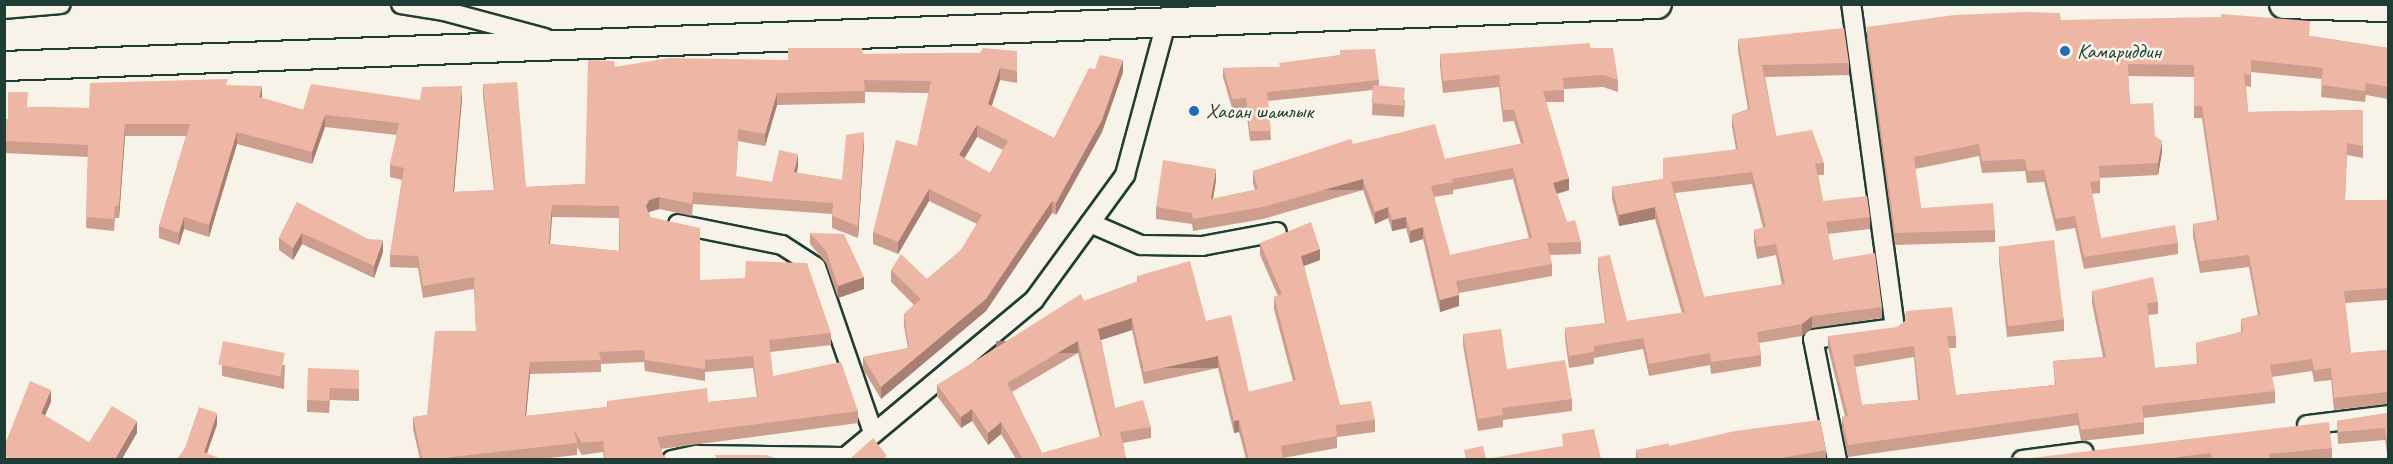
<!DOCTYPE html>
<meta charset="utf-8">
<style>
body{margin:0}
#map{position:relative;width:2393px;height:464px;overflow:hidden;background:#f7f3e8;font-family:Caveat,sans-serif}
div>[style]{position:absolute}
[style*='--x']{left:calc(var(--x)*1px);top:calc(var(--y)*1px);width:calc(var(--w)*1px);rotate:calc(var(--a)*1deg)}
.roads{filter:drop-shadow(2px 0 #1f3d34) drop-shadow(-2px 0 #1f3d34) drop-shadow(0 2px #1f3d34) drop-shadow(0 -2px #1f3d34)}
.street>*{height:18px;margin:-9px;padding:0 9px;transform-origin:9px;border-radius:9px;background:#f7f3e8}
.primary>*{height:28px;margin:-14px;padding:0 14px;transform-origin:14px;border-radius:14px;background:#f7f3e8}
.wall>*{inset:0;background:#cd9d8d}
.shaded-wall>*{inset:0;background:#a77f73;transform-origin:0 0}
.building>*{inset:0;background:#eeb6a4;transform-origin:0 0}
.dots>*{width:16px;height:16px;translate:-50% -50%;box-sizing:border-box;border:3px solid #f7f3e8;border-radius:50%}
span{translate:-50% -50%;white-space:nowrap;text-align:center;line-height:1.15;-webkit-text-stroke:5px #f7f3e8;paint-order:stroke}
.poi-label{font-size:21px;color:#1f3d34}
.left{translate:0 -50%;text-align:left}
.frame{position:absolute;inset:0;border:6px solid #1f3d34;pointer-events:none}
</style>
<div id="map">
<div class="roads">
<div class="street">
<i style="--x:401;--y:4;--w:44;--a:9.2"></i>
<i style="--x:444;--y:11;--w:105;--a:15"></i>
<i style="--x:4;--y:9;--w:57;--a:-5"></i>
<i style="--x:1090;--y:223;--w:56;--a:23.3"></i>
<i style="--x:1141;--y:245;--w:61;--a:0.9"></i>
<i style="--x:1202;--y:246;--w:76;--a:-10.6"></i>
<i style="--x:678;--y:224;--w:106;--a:11.4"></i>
<i style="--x:782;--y:245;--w:40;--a:32.9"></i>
<i style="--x:816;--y:267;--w:176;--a:71"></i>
<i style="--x:2307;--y:425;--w:82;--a:-7"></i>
<i style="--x:672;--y:460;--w:25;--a:-12"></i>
<i style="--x:696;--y:455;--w:147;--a:0.8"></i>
<i style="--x:842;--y:460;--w:250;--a:-39.8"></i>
<i style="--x:1034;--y:300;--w:155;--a:-53.9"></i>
<i style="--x:1125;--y:175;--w:157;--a:-74.9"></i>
<i style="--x:1837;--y:460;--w:123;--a:-101.2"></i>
<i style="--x:1813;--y:339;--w:83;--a:-7.6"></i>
<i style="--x:1895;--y:328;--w:327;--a:-97.7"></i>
<i style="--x:2022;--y:460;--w:62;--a:-7.5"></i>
</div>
<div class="primary">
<i style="--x:2284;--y:4;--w:104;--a:1.7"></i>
<i style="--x:4;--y:66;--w:1654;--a:-2.15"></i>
</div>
</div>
<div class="wall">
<i style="clip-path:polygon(evenodd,2061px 20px,2310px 36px,2388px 48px,2388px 99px,2366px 95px,2365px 102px,2321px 97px,2322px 79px,2251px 72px,2251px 87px,2246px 86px,2248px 112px,2363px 110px,2363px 158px,2347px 155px,2345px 200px,2388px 200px,2388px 312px,2387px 300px,2345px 303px,2351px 353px,2388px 350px,2388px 405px,2387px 404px,2334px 410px,2331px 380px,2314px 382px,2312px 371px,2272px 377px,2275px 391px,2275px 403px,2144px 418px,2144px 434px,2081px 441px,2078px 425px,1848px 457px,1842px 429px,1842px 417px,1845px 416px,1828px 348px,1828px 336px,1956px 336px,1956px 348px,1949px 348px,1956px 395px,2055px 385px,2053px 361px,2103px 357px,2092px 303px,2092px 291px,2158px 302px,2158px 314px,2148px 315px,2155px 368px,2197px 364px,2196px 343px,2241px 332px,2241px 319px,2258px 315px,2249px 267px,2200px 273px,2193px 236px,2193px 224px,2217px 220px,2202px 118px,2194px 118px,2194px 77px,2128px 76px,2130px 104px,2155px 136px,2162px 152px,2158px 175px,2100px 178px,2100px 193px,2092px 194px,2101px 238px,2178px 243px,2178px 254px,2084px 269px,2075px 228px,2056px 231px,2044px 182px,2027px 183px,2025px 171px,1982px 173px,1979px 156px,1915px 169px,1921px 208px,1995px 230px,1995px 242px,1895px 245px,1867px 39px,1867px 27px,2061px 20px,1914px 357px,1918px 400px,1862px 405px,1855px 367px,1914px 357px)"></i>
<i style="clip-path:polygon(evenodd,1738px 39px,1849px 63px,1849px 75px,1765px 77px,1776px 136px,1824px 163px,1824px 175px,1818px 175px,1823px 201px,1870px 217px,1870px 229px,1828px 234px,1833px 260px,1882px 307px,1882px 318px,1812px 328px,1802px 336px,1759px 343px,1761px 355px,1761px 366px,1711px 374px,1710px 365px,1649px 376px,1643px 349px,1594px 358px,1594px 364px,1569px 368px,1565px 339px,1565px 328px,1605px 323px,1598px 269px,1598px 257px,1627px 321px,1682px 313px,1655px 219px,1619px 226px,1612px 199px,1612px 187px,1663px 179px,1736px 149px,1732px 127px,1732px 115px,1748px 109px,1738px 51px,1738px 39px,1752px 184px,1763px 228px,1754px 230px,1754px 242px,1757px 259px,1776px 255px,1782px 285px,1704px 297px,1675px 193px,1752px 184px)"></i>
<i style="clip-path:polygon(evenodd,1590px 48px,1618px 80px,1618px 92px,1603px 87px,1564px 89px,1564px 102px,1546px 102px,1569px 190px,1557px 194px,1567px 222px,1581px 242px,1581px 254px,1549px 255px,1552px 264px,1552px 276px,1459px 293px,1459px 306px,1440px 312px,1423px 239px,1410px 243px,1406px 228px,1392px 231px,1388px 218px,1375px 224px,1363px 190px,1263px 219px,1193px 231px,1192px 224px,1156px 219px,1156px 207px,1216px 180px,1213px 199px,1255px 190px,1253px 183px,1253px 171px,1353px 144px,1445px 159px,1521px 144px,1514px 121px,1503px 122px,1499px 87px,1443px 93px,1440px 66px,1440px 54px,1590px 48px,1513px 179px,1529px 238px,1450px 255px,1434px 197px,1453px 194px,1453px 190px,1513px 179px)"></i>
<i style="clip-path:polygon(1340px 50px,1379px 80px,1379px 85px,1405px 100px,1404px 117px,1372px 115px,1373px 90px,1268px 101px,1271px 140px,1250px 141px,1246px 108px,1232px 108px,1223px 77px,1223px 68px,1279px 67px,1340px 55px)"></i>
<i style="clip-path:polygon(evenodd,1017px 51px,1017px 83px,1000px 80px,992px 106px,1054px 138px,1123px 72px,1102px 132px,1056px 215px,1052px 213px,986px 311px,881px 399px,863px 369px,863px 357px,908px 348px,904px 326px,904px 314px,914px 305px,891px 282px,891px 270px,927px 279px,961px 250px,977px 224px,929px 201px,898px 254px,873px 244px,873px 232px,917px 146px,929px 93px,865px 92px,865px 103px,777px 105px,765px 146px,738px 141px,736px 177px,772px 182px,798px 166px,797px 173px,842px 180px,864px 144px,858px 238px,832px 228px,832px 214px,693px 204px,692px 216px,659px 209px,649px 212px,650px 217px,700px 280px,831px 333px,831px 345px,770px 352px,773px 376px,858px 411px,858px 423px,661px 449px,663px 455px,667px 459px,604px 459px,603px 452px,582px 455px,577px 447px,577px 455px,540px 459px,420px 459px,413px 429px,413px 417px,427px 415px,476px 331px,474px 289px,423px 298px,418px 268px,390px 267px,390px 255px,402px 180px,390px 177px,390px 165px,397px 135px,325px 127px,312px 164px,237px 144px,209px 237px,184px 229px,179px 245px,159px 238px,159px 226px,186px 136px,125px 136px,119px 218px,115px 218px,114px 231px,86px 228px,88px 157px,4px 153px,4px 119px,8px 119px,27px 107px,89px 108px,228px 85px,262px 98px,303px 110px,420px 100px,462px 98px,454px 192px,494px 190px,483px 96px,483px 84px,526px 187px,585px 184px,615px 67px,788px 60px,863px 54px,980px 53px,1017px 51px,977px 137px,1003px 150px,990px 173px,964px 159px,977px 137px,1017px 51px,552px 217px,619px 218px,619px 251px,550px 244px,552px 217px,1017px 51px,644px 362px,645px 371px,705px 381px,705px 372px,753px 368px,757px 397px,708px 402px,607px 401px,607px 407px,526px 416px,530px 374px,601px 372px,601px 364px,644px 362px)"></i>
<i style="clip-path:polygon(297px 202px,383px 252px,374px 278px,302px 244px,293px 260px,279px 250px,279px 238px)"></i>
<i style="clip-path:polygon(810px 233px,864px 289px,838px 298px,826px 263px,810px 244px)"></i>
<i style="clip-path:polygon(evenodd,1260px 243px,1320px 260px,1304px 266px,1340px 405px,1375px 420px,1375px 432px,1337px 437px,1337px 448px,1283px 458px,1283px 459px,1246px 459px,1239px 432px,1234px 433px,1218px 368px,1144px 384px,1132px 330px,1101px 340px,1115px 408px,1151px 427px,1151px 438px,1123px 443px,1126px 459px,1016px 459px,1001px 434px,988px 445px,972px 421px,961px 428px,937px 396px,937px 385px,1084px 301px,1137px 282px,1137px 276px,1206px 321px,1249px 392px,1293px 381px,1274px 309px,1274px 297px,1278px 296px,1260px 255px,1260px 243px,1078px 353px,1100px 437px,1042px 453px,1012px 392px,1078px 353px)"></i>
<i style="clip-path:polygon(1999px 249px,2064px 319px,2064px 331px,2007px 337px,1999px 261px)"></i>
<i style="clip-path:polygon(1463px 334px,1507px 369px,1572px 399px,1572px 411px,1503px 420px,1503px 427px,1478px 431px,1463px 345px)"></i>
<i style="clip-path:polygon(222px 365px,285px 365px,284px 389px,222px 376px)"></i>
<i style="clip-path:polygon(359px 370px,359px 401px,330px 400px,329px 413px,307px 412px,307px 400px)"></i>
<i style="clip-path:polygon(2388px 413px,2388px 459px,2385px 440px,2338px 444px,2337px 421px)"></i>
<i style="clip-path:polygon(1669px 446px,1826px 450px,1826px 459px,1636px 459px,1636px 450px)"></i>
<i style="clip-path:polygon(2332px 448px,2332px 459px,2001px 459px,2023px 459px)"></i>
</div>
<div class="shaded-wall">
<i style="clip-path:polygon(1123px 60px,1123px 72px,1102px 132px,1056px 215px,1056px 203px)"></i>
<i style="clip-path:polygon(1000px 68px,1000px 80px,988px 116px,988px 104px)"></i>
<i style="clip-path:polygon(262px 86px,262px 98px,259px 97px)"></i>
<i style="clip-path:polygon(462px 86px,462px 98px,453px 204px,453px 192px)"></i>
<i style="clip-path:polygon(777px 93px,777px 105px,765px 146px,765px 134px)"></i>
<i style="clip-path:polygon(325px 115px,325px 127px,312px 164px,312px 152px)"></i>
<i style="clip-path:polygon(125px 124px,125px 136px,119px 218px,119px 206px)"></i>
<i style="clip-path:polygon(977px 125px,977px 137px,959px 167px,959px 155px)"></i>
<i style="clip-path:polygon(237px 132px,237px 144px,209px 237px,209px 225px)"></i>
<i style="clip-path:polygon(864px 132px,864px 144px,858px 238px,858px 226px)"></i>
<i style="clip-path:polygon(2162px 141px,2162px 152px,2158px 175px,2158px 163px)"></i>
<i style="clip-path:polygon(798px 154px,798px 166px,794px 184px,794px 172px)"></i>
<i style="clip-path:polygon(1216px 169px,1216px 180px,1211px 211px,1211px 199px)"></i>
<i style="clip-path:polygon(1569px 178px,1569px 190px,1553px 195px,1553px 183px)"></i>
<i style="left:1363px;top:179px;width:11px;height:104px;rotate:90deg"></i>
<i style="clip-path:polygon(929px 189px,929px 201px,898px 254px,898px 242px)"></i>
<i style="clip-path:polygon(659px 197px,659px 209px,649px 212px,646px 218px,646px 206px,649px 200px)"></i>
<i style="clip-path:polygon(1052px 201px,1052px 213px,986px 311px,881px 399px,881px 387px)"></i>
<i style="clip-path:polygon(552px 205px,552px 217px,549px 256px,549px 244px)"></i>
<i style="clip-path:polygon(1388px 207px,1388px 218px,1375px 224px,1375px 212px)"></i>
<i style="clip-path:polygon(1655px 207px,1655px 219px,1619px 226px,1619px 215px)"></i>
<i style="clip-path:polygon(184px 217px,184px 229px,179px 245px,179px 233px)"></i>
<i style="clip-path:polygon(1406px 217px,1406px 228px,1392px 231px,1392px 220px)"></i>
<i style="clip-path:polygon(1423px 227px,1423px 239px,1410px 243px,1410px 231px)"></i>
<i style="clip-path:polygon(302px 233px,302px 244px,293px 260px,293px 248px)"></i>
<i style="clip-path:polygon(383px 240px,383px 252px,374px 278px,374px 266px)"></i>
<i style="clip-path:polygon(1320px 249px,1320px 260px,1301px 267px,1301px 256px)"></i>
<i style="clip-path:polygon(864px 277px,864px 289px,838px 298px,838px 286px)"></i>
<i style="clip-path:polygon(1459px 295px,1459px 306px,1440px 312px,1440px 300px)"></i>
<i style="clip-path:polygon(1812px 316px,1812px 328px,1802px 336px,1802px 324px)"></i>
<i style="clip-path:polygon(1132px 318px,1132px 330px,1098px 341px,1098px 329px)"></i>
<i style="left:1078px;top:341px;width:12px;height:82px;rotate:90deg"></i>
<i style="left:1218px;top:356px;width:12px;height:76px;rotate:90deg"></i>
<i style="clip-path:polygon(530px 362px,530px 374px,525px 428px,525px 416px)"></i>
<i style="clip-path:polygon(51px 390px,51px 402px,41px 425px,41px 413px)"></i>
<i style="clip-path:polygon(972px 409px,972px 421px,961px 428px,961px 417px)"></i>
<i style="clip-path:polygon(217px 413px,217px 425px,205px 459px,204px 452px)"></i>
<i style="clip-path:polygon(1239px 420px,1239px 432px,1234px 433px,1234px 421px)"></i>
<i style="clip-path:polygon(137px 421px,137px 433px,122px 459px,115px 459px)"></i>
<i style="clip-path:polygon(1001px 422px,1001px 434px,988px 445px,988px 433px)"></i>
</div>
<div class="building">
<i style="clip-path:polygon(evenodd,2027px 12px,2060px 13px,2061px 20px,2221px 17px,2221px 14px,2310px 21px,2309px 36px,2388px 48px,2388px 87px,2366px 83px,2365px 91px,2321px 85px,2323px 68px,2251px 60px,2251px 75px,2244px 74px,2248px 112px,2363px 110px,2363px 146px,2347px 143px,2345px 200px,2388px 200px,2388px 300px,2387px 288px,2344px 291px,2351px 353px,2388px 350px,2388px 393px,2387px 392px,2334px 398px,2331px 368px,2314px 370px,2312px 359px,2270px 365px,2275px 391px,2142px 406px,2144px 422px,2081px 430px,2078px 413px,1848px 445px,1842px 417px,1848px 416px,1828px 336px,1897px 327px,1905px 321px,1906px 311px,1952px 307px,1956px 336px,1947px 336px,1956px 395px,2056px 385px,2053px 361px,2106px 357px,2092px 291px,2153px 277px,2158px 302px,2147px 303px,2155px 368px,2198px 364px,2196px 343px,2243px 332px,2241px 319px,2260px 315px,2249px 255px,2200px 261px,2193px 224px,2219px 220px,2202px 106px,2194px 106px,2194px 65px,2128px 64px,2130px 104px,2153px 103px,2155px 136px,2162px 141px,2158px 163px,2099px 166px,2100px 181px,2090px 182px,2101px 238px,2175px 225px,2178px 243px,2084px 257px,2075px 216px,2056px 219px,2044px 170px,2027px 171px,2025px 159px,1982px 161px,1979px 144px,1914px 157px,1921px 208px,1993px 203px,1995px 230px,1895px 233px,1867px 27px,1955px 15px,2027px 12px,1914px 346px,1920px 400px,1862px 405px,1853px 355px,1914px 346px)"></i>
<i style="clip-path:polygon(evenodd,1844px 28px,1849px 63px,1762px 65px,1776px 136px,1812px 130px,1824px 163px,1815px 164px,1823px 201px,1867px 196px,1870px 217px,1826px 222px,1833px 260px,1875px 253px,1882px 307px,1812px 316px,1802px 324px,1757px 332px,1761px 355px,1711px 362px,1710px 353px,1649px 364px,1643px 338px,1594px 346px,1594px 352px,1569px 356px,1565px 328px,1606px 323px,1598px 257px,1610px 255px,1627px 321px,1685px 312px,1655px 207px,1619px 215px,1612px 187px,1663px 179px,1663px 158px,1738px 149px,1732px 115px,1750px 109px,1738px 39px,1844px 28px,1752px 172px,1766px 227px,1754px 230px,1757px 247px,1776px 244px,1785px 284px,1704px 297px,1671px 182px,1752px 172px)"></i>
<i style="clip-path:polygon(evenodd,1590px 43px,1590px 48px,1613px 48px,1618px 80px,1603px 75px,1563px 78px,1564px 90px,1543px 91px,1569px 178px,1553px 183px,1567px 222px,1575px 220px,1581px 242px,1547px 243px,1552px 264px,1456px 281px,1459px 295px,1440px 300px,1423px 227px,1410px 231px,1406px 217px,1392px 220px,1388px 207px,1375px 212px,1363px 179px,1263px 207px,1193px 219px,1192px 213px,1156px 207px,1163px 160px,1216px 169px,1211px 199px,1258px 189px,1253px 171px,1351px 139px,1353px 144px,1435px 124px,1445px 159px,1524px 143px,1514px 110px,1503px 110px,1499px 75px,1443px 81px,1440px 54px,1590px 43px,1513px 168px,1532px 238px,1450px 255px,1431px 186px,1453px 182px,1452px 179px,1513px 168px)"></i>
<i style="clip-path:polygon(evenodd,788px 48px,862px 48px,863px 54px,980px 53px,983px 48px,1017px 51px,1017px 71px,1000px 68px,988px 104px,1054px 138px,1089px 68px,1095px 69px,1100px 55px,1123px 60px,1102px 120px,1056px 203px,1052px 201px,986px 299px,881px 387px,863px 357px,909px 348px,904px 314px,921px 299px,891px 270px,901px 254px,927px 279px,961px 250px,982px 215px,929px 189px,898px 242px,873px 232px,896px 140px,917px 146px,931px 81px,864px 80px,865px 91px,777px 93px,765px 134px,738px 129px,736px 176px,772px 182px,779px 150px,798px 154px,794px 172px,842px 180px,846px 135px,864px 132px,858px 226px,832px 216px,833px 203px,693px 192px,692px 204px,659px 197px,649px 200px,646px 206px,650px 217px,700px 228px,700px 280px,745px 278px,746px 261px,807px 263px,831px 333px,769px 340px,773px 376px,841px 362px,858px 411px,657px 437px,663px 455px,667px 459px,605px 459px,603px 441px,582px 443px,574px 430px,577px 443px,434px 459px,422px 459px,413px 417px,427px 415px,435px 331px,476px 331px,474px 277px,423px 286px,418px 256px,390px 255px,404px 168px,390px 165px,399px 123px,325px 115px,312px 152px,237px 132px,209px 225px,184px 217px,179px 233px,159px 226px,190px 124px,125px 124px,119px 206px,115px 206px,114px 219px,86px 217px,88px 145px,4px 141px,4px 119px,8px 119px,8px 92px,28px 92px,27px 107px,89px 108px,90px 83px,228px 79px,226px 85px,262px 86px,259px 97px,303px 110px,311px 84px,420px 100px,422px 87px,462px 86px,453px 192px,495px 190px,483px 84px,517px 82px,526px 187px,585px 184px,588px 60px,614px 61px,615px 67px,669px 58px,788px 60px,788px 48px,977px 125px,1008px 141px,990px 173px,959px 155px,977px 125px,788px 48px,552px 205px,619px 206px,620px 251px,549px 244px,552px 205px,788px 48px,644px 350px,645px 360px,705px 369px,705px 360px,753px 356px,758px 397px,708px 402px,707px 388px,607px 401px,608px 407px,525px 416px,530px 362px,601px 360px,599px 352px,644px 350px)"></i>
<i style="clip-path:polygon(1375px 49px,1379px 80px,1267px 92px,1271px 131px,1250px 131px,1246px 98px,1232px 99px,1223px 68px,1280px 67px,1279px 63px,1340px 55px,1340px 50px)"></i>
<i style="left:1373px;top:85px;width:32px;height:18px;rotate:5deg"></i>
<i style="clip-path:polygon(297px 202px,368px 239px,383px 240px,374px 266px,302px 233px,293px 248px,279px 238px)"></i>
<i style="clip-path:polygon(evenodd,1311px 222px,1320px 249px,1301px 256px,1340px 405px,1371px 401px,1375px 420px,1336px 425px,1337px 436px,1281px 446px,1283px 459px,1249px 459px,1239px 420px,1234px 421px,1218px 356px,1144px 372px,1132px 318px,1098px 329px,1115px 408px,1143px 400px,1151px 427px,1120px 432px,1126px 459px,1023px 459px,1001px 422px,988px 433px,972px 409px,961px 417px,937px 385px,1081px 294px,1084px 301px,1138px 281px,1137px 276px,1190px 261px,1206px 321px,1231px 315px,1249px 392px,1296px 380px,1274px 297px,1282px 294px,1260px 243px,1311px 222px,1078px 341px,1102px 436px,1042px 453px,1007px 383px,1078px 341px)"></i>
<i style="clip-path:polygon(810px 233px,844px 234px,864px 277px,838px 286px,826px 251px)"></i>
<i style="left:2054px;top:240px;width:80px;height:56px;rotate:83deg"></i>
<i style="clip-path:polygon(1501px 329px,1507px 369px,1565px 360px,1572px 399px,1502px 408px,1503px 415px,1478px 419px,1463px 334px)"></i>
<i style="left:223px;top:341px;width:63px;height:24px;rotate:11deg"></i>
<i style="clip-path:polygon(308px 368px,359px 370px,359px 389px,330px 388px,329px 401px,307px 400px)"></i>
<i style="clip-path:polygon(30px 381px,51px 390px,41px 413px,89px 442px,112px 406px,137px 421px,115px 459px,11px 459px,4px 456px,4px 447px)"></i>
<i style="clip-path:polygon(199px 407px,217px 413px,204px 452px,221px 459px,177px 459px,185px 448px)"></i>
<i style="clip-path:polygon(2388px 413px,2388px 449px,2385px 428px,2338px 432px,2337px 421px)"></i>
<i style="clip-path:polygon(1820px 420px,1826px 450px,1775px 459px,1638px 459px,1636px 450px,1669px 443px,1669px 446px,1735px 431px)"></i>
<i style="clip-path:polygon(2329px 422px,2332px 448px,2269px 454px,2270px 459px,2212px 459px,2211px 453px,2163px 459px,2001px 459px,2016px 457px,2023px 459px)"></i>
<i style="clip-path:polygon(1594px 429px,1601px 459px,1466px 459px,1464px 450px,1483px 446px,1486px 459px,1563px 446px,1562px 434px)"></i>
<i style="clip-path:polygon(873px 438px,887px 456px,883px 459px,850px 459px)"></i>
<i style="clip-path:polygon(714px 455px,766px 455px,778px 459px,718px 459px)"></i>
</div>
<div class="dots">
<i style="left:2065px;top:51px;background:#1f6fb2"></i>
<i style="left:1194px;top:111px;background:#1f6fb2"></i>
</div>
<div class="poi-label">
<span class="left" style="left:2077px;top:51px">Камариддин</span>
<span class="left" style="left:1206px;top:111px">Хасан шашлык</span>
</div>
<div class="frame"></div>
</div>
